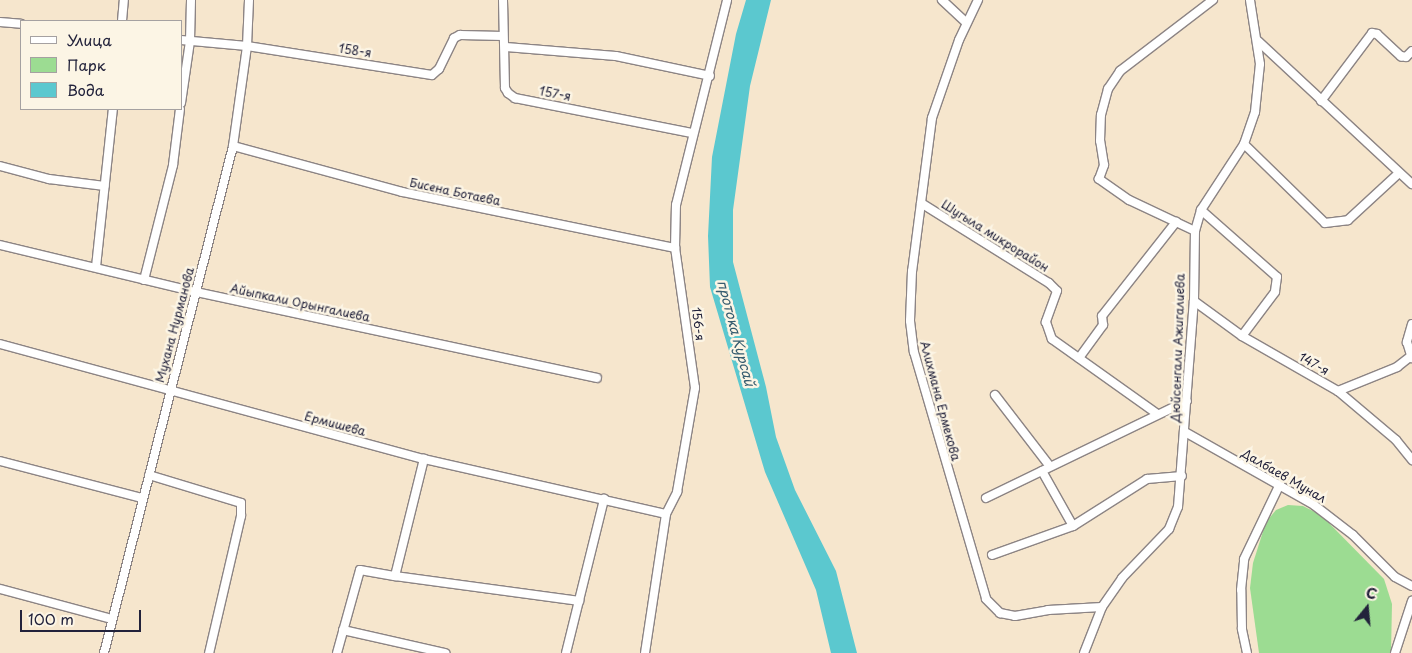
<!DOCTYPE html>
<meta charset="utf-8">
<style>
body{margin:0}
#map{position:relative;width:1412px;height:653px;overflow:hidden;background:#f6e6cd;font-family:"Playpen Sans",sans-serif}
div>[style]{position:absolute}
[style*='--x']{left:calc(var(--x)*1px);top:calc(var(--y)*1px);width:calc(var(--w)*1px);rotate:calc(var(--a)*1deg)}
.green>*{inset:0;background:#9cdc92}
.water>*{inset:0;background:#5bc8cf}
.roads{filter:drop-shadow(1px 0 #8c8484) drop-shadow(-1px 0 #8c8484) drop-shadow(0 1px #8c8484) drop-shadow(0 -1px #8c8484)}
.street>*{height:8px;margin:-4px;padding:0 4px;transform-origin:4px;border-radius:4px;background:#fff}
span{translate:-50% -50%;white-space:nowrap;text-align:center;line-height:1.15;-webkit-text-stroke:5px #fcf5e5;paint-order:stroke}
.street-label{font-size:12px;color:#22223b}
.water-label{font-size:14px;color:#365c6f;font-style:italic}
.legend{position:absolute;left:20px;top:20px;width:162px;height:90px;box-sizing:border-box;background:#fcf5e5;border:1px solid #a5a1a1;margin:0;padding:6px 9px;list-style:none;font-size:15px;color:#22223b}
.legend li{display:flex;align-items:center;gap:10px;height:25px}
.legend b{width:25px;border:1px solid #a5a1a1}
.north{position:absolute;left:1342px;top:583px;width:50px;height:50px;-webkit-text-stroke:4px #fcf5e5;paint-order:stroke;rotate:17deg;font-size:14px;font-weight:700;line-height:20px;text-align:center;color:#22223b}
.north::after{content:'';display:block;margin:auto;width:18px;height:22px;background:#22223b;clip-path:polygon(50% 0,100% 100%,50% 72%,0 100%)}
.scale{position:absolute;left:20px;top:610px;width:121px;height:22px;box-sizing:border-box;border:2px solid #22223b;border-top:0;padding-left:6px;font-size:15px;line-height:18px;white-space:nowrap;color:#22223b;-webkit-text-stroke:4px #fcf5e5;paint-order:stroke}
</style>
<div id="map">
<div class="green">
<i style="clip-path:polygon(1288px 505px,1303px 506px,1321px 515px,1384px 579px,1392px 604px,1391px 653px,1259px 653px,1250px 588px,1253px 563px,1266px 522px,1276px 510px)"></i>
</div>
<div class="water">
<i style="clip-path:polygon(746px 0,771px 0,750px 86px,733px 210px,733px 262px,766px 387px,776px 437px,795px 490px,836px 571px,857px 653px,831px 653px,816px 590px,765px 472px,710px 287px,708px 236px,712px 157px,736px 34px)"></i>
</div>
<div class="roads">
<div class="street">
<i style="--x:503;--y:0;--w:88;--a:88.7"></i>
<i style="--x:505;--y:88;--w:6;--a:59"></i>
<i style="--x:508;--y:93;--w:9;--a:36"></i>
<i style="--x:515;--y:98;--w:180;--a:11.2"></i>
<i style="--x:942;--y:0;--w:33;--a:43"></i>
<i style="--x:978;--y:0;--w:44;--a:115.4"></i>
<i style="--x:959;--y:40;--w:83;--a:109.1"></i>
<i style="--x:932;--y:118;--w:154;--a:97.4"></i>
<i style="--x:912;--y:271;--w:50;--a:92.3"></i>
<i style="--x:910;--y:321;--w:31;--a:83"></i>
<i style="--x:914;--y:352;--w:257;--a:73.7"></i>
<i style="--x:986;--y:599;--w:20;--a:45"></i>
<i style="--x:1000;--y:613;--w:15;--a:11"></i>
<i style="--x:1015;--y:616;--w:34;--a:-10"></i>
<i style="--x:1048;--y:610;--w:54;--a:-3.2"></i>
<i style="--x:122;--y:21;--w:21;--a:-85"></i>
<i style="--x:0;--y:22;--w:21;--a:5"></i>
<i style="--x:181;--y:40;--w:66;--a:5.2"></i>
<i style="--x:247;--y:46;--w:187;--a:8.9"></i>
<i style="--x:432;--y:75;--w:9;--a:-41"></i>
<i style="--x:439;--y:69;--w:34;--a:-64"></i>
<i style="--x:454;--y:38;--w:7;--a:-27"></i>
<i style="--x:460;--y:35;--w:43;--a:1.3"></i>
<i style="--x:1258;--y:41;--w:210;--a:42.9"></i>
<i style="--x:506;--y:47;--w:110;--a:4.7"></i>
<i style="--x:616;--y:56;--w:96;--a:12"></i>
<i style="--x:1321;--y:101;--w:85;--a:-53.1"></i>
<i style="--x:1372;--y:33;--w:5;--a:11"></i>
<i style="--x:1377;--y:34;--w:33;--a:43"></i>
<i style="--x:1401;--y:56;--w:5;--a:11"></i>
<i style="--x:1406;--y:57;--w:8;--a:-45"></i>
<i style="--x:181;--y:103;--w:63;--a:-81.7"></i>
<i style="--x:190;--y:41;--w:41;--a:-88.6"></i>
<i style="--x:1244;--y:144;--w:113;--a:44.3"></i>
<i style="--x:1325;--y:223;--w:23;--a:-7"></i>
<i style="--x:1348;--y:220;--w:69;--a:-42.7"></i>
<i style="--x:233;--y:146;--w:175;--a:15.2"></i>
<i style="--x:402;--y:192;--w:279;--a:11.6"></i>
<i style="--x:0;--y:166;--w:51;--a:14.9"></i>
<i style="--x:49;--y:179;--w:56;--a:7.1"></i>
<i style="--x:921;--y:203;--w:151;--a:32"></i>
<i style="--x:1049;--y:283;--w:11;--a:45"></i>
<i style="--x:1057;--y:291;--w:33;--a:110"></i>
<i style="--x:1046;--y:322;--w:18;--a:71"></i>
<i style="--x:1052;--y:339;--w:128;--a:35.4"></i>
<i style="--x:1201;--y:210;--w:101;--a:41.4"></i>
<i style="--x:1277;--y:277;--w:15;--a:98"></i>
<i style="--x:1275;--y:292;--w:55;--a:126.9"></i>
<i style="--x:1195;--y:231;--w:73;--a:-154.8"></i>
<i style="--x:1129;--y:200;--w:37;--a:-145"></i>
<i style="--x:1099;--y:179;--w:15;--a:-70"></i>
<i style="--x:1104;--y:165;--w:24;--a:-99"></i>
<i style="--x:1100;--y:141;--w:26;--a:-88"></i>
<i style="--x:1101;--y:115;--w:27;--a:-75"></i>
<i style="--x:1108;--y:89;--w:22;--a:-56"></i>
<i style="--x:1120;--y:71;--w:117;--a:-37.4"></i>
<i style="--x:0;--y:245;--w:202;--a:13.5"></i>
<i style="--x:196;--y:292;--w:410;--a:12.1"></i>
<i style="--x:96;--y:267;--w:159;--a:-83.9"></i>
<i style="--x:144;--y:280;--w:119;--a:-75.8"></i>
<i style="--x:173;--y:165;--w:56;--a:-82.9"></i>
<i style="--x:1194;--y:301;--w:59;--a:36.1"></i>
<i style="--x:1242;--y:336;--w:111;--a:29.8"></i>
<i style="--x:1338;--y:391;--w:76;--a:40.2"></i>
<i style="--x:1396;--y:440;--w:26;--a:51"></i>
<i style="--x:1412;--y:324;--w:19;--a:106"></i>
<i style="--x:1407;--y:342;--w:17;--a:73"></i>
<i style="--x:0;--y:344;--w:439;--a:15.2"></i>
<i style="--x:424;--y:459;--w:248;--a:12.8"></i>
<i style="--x:1079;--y:358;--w:41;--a:-54"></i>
<i style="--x:1103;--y:325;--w:9;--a:-96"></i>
<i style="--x:1102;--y:316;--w:120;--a:-51.8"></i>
<i style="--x:1338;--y:391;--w:64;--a:-22.1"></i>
<i style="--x:1397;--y:367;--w:18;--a:-38"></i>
<i style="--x:995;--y:395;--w:88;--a:52.4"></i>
<i style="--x:1185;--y:432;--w:148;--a:29.5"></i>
<i style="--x:1314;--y:505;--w:49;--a:37.6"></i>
<i style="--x:1353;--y:535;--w:59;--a:45"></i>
<i style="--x:1395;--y:577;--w:19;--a:28"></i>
<i style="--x:0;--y:461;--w:147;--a:14.6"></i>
<i style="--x:1042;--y:471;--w:63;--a:60.6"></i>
<i style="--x:149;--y:475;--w:96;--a:16.9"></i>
<i style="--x:241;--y:503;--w:13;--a:90"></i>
<i style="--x:241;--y:516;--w:141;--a:103.1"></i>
<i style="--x:986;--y:498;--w:223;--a:-25.8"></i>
<i style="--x:992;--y:555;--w:86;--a:-19.7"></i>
<i style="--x:1073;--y:526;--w:88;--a:-32.4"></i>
<i style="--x:1147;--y:479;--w:35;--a:-5"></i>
<i style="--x:395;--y:576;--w:186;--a:7.7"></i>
<i style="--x:0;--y:589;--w:116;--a:15"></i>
<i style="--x:343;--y:630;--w:105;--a:12.7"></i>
<i style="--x:104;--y:653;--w:523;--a:-75.72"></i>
<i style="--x:233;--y:146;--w:101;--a:-82"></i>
<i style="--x:247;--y:46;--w:46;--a:-87.5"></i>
<i style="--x:337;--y:653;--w:86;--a:-74.5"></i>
<i style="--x:360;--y:570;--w:36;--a:10"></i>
<i style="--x:395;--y:576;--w:121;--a:-76.1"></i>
<i style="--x:566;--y:653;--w:159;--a:-76.1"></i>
<i style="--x:645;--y:653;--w:141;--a:-81.4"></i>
<i style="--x:666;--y:514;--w:25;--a:-63"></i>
<i style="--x:677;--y:492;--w:106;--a:-80.2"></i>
<i style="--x:695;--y:388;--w:141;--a:-98.1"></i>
<i style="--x:675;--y:248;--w:43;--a:-88.7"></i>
<i style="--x:676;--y:205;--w:211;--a:-76"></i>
<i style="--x:1084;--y:653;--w:49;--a:-68.6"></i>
<i style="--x:1102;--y:607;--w:35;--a:-55"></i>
<i style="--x:1122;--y:578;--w:68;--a:-46.2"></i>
<i style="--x:1169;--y:529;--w:24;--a:-68"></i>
<i style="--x:1178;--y:507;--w:207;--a:-85.6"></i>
<i style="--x:1194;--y:301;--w:70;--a:-89.2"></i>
<i style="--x:1195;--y:231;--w:22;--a:-74"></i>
<i style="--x:1201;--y:210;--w:79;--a:-56.9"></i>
<i style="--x:1244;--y:144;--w:34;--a:-71"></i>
<i style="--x:1255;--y:112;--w:48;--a:-84.1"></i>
<i style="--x:1260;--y:64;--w:65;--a:-98.9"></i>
<i style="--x:1247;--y:653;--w:25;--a:-102"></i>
<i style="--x:1242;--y:629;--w:39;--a:-91"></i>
<i style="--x:1241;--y:590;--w:31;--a:-84"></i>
<i style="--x:1244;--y:559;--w:83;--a:-64.4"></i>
<i style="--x:1395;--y:653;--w:55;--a:-71.9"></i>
</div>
</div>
<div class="street-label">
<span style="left:355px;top:51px;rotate:9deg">158-я</span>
<span style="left:555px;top:94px;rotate:11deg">157-я</span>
<span style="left:455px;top:192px;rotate:12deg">Бисена Ботаева</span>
<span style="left:995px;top:236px;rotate:32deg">Шугыла микрорайон</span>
<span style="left:300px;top:303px;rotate:12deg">Айыпкали Орынгалиева</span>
<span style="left:698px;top:324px;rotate:83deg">156-я</span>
<span style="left:175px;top:325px;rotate:-75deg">Мухана Нурманова</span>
<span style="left:1178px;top:348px;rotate:-88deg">Дюйсенгали Ажигалиева</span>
<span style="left:1314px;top:364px;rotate:30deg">147-я</span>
<span style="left:940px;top:401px;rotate:75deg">Алихмана Ермекова</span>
<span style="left:335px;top:424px;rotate:15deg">Ермишева</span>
<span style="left:1284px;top:476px;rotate:30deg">Далбаев Мунал</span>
</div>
<div class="water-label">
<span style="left:736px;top:333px;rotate:75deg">протока Курсай</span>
</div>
<ul class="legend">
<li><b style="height:6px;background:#fff"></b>Улица</li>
<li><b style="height:14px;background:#9cdc92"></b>Парк</li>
<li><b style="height:14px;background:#5bc8cf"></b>Вода</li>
</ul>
<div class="north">С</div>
<div class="scale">100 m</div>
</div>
